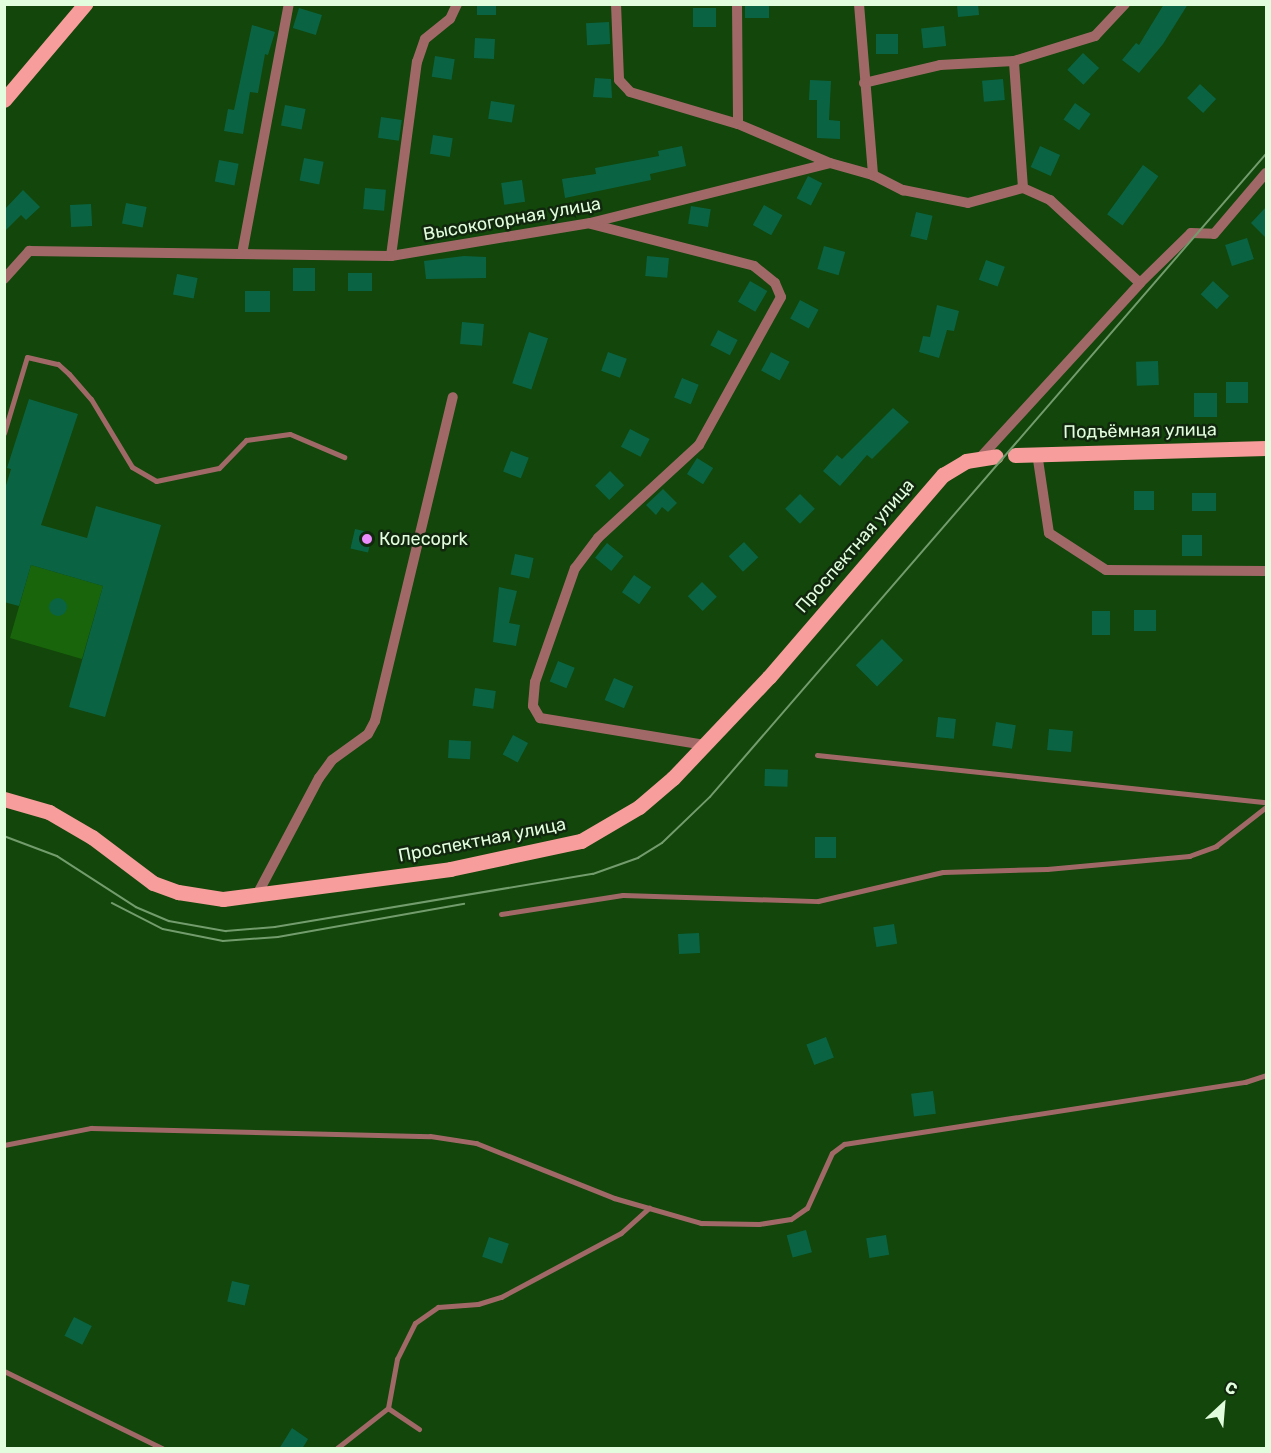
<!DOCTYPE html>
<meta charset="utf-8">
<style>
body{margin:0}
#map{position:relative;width:1271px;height:1453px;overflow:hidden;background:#12460a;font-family:Rubik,sans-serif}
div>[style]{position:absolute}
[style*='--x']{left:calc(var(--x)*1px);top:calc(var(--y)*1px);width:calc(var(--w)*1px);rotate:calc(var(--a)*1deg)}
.green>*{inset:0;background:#19650c}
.building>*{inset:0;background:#0a6443;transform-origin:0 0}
.round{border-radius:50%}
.service>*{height:5px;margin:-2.5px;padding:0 2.5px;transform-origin:2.5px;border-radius:2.5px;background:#a06967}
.minor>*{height:10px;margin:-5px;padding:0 5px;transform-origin:5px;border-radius:5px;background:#a06967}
.primary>*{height:15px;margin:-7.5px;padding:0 7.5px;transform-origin:7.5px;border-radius:7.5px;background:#f79d9b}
.tram>*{height:1.5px;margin:-0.75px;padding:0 0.75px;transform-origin:0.75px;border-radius:0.75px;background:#739c6d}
.dots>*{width:16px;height:16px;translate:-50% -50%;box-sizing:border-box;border:3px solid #11270e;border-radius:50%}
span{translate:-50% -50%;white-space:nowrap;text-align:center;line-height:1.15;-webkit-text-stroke:5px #11270e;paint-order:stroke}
.street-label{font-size:18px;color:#e1fddd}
.poi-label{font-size:18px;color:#e1fddd}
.left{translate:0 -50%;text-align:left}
.frame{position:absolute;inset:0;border:6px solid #e1fddd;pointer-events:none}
.north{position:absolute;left:1193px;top:1375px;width:60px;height:60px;-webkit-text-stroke:4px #11270e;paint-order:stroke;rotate:26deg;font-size:16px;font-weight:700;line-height:24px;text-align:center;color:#e1fddd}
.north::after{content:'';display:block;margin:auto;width:21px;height:27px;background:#e1fddd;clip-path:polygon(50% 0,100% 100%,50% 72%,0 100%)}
</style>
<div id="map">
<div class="green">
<i style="clip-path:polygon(evenodd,31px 565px,103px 586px,82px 659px,10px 638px,31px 565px,57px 599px,67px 607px,61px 615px,50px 610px,57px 599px)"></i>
</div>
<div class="building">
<i style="left:477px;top:4px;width:19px;height:11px"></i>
<i style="left:745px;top:4px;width:24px;height:14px"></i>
<i style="clip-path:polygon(957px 4px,978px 4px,979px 15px,958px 17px)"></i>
<i style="clip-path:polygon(1164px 4px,1188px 4px,1163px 44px,1139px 73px,1122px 60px,1136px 43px,1139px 45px)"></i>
<i style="left:299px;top:8px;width:24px;height:21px;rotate:17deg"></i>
<i style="left:693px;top:8px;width:23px;height:19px"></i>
<i style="left:609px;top:22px;width:22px;height:23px;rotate:87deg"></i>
<i style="clip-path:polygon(252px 25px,275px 32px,268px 55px,265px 54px,258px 93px,250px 92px,243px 134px,224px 131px,228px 109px,234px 110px)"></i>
<i style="left:944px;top:26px;width:20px;height:23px;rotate:84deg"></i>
<i style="left:876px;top:34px;width:22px;height:20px"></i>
<i style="left:475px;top:38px;width:20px;height:20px;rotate:3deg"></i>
<i style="left:1083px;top:53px;width:22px;height:23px;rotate:43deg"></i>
<i style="left:435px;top:56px;width:20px;height:21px;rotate:9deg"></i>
<i style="clip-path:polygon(595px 78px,611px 79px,612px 98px,593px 97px)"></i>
<i style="left:1003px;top:79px;width:21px;height:21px;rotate:85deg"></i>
<i style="clip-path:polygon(810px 80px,831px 81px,829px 120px,840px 121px,840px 139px,817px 138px,817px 100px,809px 100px)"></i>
<i style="left:1200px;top:84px;width:22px;height:19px;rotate:43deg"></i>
<i style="left:491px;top:101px;width:24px;height:18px;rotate:9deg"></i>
<i style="left:1075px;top:103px;width:19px;height:20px;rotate:35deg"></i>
<i style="left:285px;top:105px;width:21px;height:21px;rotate:11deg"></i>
<i style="left:381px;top:117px;width:21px;height:21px;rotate:8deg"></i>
<i style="left:433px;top:135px;width:20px;height:19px;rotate:9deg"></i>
<i style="clip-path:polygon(682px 146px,686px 166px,650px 174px,651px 180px,565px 198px,562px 179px,596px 174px,595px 168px,659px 156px,658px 151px)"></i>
<i style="left:1040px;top:146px;width:22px;height:23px;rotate:24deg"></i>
<i style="left:304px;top:158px;width:20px;height:23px;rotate:11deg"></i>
<i style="left:219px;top:160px;width:20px;height:22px;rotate:11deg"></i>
<i style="left:1143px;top:165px;width:19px;height:61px;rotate:36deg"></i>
<i style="left:808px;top:176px;width:16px;height:25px;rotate:27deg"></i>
<i style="left:522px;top:180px;width:22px;height:21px;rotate:82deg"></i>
<i style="left:365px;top:188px;width:21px;height:21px;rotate:5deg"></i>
<i style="clip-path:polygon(23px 190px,40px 207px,26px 220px,21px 215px,4px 232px,4px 210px)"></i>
<i style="left:126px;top:203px;width:21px;height:21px;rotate:11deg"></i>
<i style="left:91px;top:204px;width:22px;height:21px;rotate:87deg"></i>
<i style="left:764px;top:205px;width:21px;height:23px;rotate:29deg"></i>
<i style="left:691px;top:206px;width:20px;height:18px;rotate:9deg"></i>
<i style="clip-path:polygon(1266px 207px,1266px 238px,1251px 223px)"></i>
<i style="left:916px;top:212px;width:17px;height:25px;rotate:13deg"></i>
<i style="left:1247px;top:238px;width:22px;height:23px;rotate:72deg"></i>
<i style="left:824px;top:246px;width:22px;height:24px;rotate:16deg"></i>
<i style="clip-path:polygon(464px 256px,486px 257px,486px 278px,426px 279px,424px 261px)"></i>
<i style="left:647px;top:256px;width:22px;height:20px;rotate:5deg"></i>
<i style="left:986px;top:260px;width:20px;height:21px;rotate:20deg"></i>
<i style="left:293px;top:268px;width:22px;height:23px"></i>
<i style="left:372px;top:273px;width:18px;height:24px;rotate:90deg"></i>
<i style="left:177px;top:274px;width:21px;height:21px;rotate:11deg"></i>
<i style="left:750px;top:281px;width:20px;height:24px;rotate:30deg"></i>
<i style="left:1213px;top:281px;width:22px;height:18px;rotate:43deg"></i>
<i style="left:245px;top:291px;width:25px;height:21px"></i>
<i style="left:800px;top:300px;width:21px;height:21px;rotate:28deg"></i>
<i style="clip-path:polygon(937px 305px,959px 311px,954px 331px,947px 330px,939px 358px,919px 352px,923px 336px,930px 337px)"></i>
<i style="left:462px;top:322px;width:22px;height:22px;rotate:5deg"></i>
<i style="left:718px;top:330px;width:22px;height:17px;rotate:27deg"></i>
<i style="left:529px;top:332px;width:20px;height:54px;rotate:18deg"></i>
<i style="left:608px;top:352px;width:20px;height:20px;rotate:20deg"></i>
<i style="left:771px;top:352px;width:21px;height:21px;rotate:28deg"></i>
<i style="left:1158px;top:361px;width:24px;height:22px;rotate:88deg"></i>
<i style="left:682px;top:378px;width:18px;height:21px;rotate:22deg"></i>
<i style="left:1226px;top:382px;width:22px;height:21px"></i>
<i style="left:1194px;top:393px;width:23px;height:24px"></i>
<i style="clip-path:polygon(29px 399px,78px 414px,41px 525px,87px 538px,96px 506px,161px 525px,105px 717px,69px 707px,103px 586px,31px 565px,19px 606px,4px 602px,4px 492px,11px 469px,7px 468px)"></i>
<i style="clip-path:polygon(893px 408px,909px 422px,872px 459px,867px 455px,840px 486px,823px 471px,837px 455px,842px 459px)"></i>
<i style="left:630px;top:429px;width:22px;height:20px;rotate:27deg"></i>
<i style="left:511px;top:451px;width:19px;height:22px;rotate:21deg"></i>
<i style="left:697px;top:458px;width:19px;height:19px;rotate:32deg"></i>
<i style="left:610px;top:471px;width:20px;height:21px;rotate:45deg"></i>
<i style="clip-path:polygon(663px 489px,677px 503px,668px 512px,662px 507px,656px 515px,646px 505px)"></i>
<i style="left:1154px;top:491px;width:19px;height:20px;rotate:90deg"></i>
<i style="left:1216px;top:493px;width:18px;height:24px;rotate:90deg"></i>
<i style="left:800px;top:494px;width:21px;height:21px;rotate:45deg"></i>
<i style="left:355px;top:529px;width:18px;height:20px;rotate:13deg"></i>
<i style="left:1202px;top:535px;width:21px;height:20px;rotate:90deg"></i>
<i style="left:744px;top:542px;width:21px;height:21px;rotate:47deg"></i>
<i style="left:607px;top:543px;width:21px;height:19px;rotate:39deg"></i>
<i style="left:515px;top:554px;width:19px;height:21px;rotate:12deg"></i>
<i style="left:634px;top:575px;width:21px;height:21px;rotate:35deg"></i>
<i style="left:702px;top:582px;width:21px;height:20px;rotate:45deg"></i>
<i style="clip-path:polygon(499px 587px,517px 591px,509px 623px,520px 625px,516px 646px,493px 642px)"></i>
<i class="round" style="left:49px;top:598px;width:18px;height:18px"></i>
<i style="left:1156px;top:610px;width:21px;height:22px;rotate:90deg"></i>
<i style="left:1110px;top:611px;width:24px;height:18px;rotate:90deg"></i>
<i style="left:882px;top:639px;width:30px;height:37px;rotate:45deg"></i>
<i style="left:558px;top:661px;width:18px;height:22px;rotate:22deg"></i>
<i style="left:614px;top:678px;width:21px;height:24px;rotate:23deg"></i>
<i style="left:475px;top:688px;width:21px;height:18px;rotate:8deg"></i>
<i style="left:938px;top:717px;width:18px;height:20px;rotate:6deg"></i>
<i style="left:996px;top:722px;width:20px;height:24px;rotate:9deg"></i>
<i style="left:1049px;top:729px;width:24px;height:21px;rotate:5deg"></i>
<i style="left:513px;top:735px;width:17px;height:22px;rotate:28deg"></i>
<i style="left:449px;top:740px;width:22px;height:18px;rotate:3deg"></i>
<i style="left:765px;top:769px;width:23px;height:17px;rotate:2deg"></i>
<i style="left:815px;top:837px;width:21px;height:21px"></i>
<i style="left:894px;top:924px;width:20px;height:21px;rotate:81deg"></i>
<i style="left:699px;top:933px;width:20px;height:21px;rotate:87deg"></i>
<i style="left:826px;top:1037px;width:22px;height:21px;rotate:69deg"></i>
<i style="left:933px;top:1091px;width:23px;height:22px;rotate:83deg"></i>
<i style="left:806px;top:1230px;width:23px;height:20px;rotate:75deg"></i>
<i style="left:886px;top:1235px;width:20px;height:20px;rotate:81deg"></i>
<i style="left:489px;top:1237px;width:21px;height:21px;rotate:19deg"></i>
<i style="left:232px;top:1281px;width:18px;height:21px;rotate:13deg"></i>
<i style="left:74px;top:1317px;width:20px;height:21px;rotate:27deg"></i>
<i style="clip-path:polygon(292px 1428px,308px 1439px,302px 1449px,279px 1449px)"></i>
</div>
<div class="service">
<i style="--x:4;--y:433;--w:79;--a:-73.2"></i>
<i style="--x:27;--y:357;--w:32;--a:13"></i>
<i style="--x:58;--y:364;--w:15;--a:42"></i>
<i style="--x:69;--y:374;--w:33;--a:49"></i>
<i style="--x:91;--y:399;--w:79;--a:58.9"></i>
<i style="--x:132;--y:467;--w:28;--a:30"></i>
<i style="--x:156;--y:481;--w:64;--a:-11.7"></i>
<i style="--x:219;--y:468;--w:39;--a:-46"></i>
<i style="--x:246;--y:440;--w:44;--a:-7.8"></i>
<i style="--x:290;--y:434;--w:59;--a:23.1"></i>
<i style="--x:817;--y:755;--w:451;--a:6"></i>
<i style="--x:501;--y:914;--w:123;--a:-8.9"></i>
<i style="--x:623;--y:895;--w:195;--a:1.8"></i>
<i style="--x:818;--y:901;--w:128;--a:-13.1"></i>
<i style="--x:943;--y:872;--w:104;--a:-1.7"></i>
<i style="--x:1047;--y:869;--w:143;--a:-5.2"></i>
<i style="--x:1189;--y:856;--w:29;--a:-20"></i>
<i style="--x:1216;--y:846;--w:63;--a:-38"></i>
<i style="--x:4;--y:1145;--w:89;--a:-11.1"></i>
<i style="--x:91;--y:1128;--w:339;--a:1.4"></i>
<i style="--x:430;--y:1136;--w:47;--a:8.7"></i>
<i style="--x:476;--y:1143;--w:149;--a:21.7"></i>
<i style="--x:614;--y:1198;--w:91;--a:16"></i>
<i style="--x:701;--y:1223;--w:58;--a:1"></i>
<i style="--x:759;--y:1224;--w:32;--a:-9"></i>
<i style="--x:791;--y:1219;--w:19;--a:-35"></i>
<i style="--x:807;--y:1208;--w:60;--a:-65.6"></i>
<i style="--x:832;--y:1153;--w:15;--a:-37"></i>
<i style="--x:844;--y:1144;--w:406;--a:-8.8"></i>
<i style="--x:1245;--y:1082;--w:22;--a:-18"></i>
<i style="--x:4;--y:1371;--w:176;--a:26"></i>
<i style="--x:419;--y:1429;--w:37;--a:-146"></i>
<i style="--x:388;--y:1408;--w:50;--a:-79.6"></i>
<i style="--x:397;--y:1359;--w:40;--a:-63.4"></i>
<i style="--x:415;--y:1323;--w:28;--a:-35"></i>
<i style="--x:438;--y:1307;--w:40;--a:-4.3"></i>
<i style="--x:478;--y:1304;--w:24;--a:-17"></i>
<i style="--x:501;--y:1297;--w:136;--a:-28.1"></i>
<i style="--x:621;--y:1233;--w:38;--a:-42"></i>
<i style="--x:337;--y:1448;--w:65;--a:-38.1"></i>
</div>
<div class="minor">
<i style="--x:616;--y:4;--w:76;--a:87.7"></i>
<i style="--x:619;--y:80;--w:16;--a:47"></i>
<i style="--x:630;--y:92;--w:113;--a:16.5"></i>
<i style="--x:738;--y:124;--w:100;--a:23"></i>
<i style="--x:737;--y:4;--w:120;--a:89.5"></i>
<i style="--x:859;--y:4;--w:172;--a:85.3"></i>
<i style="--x:864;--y:83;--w:78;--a:-13.3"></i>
<i style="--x:940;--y:65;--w:74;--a:-3.1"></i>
<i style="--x:1023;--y:188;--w:127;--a:-94.1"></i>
<i style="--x:1014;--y:61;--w:85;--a:-17.2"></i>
<i style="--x:1095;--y:36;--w:44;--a:-46.8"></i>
<i style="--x:1023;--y:188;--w:30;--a:24"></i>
<i style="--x:1050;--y:200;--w:122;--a:42.7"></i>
<i style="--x:591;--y:224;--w:168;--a:14.4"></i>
<i style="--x:754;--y:266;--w:27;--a:39"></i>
<i style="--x:775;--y:283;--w:15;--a:67"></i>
<i style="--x:781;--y:297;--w:169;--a:119"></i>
<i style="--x:699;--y:445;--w:137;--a:137.4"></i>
<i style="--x:598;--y:538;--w:38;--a:127"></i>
<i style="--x:575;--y:568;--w:121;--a:109.3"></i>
<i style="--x:535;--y:682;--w:24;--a:95"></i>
<i style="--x:533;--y:706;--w:14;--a:60"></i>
<i style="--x:540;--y:718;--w:167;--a:9.3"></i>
<i style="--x:242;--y:254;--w:254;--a:-79.4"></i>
<i style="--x:391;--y:256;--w:196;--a:-82.4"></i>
<i style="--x:417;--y:62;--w:24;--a:-71"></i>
<i style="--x:425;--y:39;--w:32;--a:-39"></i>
<i style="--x:450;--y:19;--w:17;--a:-65"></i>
<i style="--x:4;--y:279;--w:38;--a:-48"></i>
<i style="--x:29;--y:251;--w:362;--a:0.8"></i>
<i style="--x:391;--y:256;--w:202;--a:-9.4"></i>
<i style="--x:590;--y:223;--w:247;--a:-14"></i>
<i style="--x:830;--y:163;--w:45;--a:15.6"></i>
<i style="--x:873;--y:175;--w:34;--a:27"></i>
<i style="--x:903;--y:190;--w:66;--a:11.3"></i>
<i style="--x:968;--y:203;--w:57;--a:-15.3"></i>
<i style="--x:1037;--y:453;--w:81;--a:81.5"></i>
<i style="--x:1049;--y:533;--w:68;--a:33"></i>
<i style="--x:1106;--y:570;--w:160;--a:0.4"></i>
<i style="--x:979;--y:459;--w:239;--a:-47.5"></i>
<i style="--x:1140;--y:283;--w:71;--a:-44.4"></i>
<i style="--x:1191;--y:233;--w:23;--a:2"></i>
<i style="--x:1214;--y:234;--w:80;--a:-49.6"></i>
<i style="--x:258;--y:893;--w:130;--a:-62.1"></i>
<i style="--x:319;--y:778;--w:22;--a:-54"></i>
<i style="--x:332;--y:760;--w:44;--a:-35.8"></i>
<i style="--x:368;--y:734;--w:15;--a:-62"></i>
<i style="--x:375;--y:721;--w:333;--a:-76.5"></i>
</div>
<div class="primary">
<i style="--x:4;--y:100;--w:126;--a:-49.8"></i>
<i style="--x:1015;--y:455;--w:251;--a:-1.6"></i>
<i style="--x:4;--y:799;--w:47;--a:16.1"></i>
<i style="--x:49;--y:812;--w:50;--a:30.2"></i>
<i style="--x:92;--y:837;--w:76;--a:37"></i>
<i style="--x:153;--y:883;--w:27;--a:20"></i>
<i style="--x:178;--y:892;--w:46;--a:8.8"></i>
<i style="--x:223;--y:899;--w:229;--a:-7.5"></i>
<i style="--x:450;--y:869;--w:134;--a:-12.1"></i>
<i style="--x:581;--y:841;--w:67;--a:-30.4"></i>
<i style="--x:639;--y:807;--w:45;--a:-40.5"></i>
<i style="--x:673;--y:778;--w:139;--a:-46.5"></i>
<i style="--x:769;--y:677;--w:267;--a:-49.3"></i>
<i style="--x:943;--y:475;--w:27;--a:-31"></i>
<i style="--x:966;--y:461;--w:30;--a:-9"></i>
</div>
<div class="tram">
<i style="--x:4;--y:836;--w:57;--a:20.7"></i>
<i style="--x:57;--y:856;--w:94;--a:32.8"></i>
<i style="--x:136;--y:907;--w:36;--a:23"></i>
<i style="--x:169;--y:921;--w:58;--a:10"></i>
<i style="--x:226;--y:931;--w:49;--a:-4.7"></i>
<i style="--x:275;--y:927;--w:322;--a:-9.5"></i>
<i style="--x:593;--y:874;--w:48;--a:-19.6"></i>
<i style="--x:638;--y:858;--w:28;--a:-32"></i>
<i style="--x:662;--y:843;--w:66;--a:-43.8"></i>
<i style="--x:710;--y:797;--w:850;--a:-49.15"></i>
<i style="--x:112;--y:903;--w:57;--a:27"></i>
<i style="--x:163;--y:929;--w:61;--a:11.3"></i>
<i style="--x:223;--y:941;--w:55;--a:-4.2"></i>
<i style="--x:278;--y:937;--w:189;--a:-10.1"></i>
</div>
<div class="dots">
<i style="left:367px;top:539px;background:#eb8dfc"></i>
</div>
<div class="street-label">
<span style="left:512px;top:219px;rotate:-10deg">Высокогорная улица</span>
<span style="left:1140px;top:431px;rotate:-1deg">Подъёмная улица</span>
<span style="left:855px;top:546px;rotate:-49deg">Проспектная улица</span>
<span style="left:482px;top:840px;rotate:-11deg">Проспектная улица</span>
</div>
<div class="poi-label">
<span class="left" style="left:379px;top:539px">Колесоprk</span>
</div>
<div class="frame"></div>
<div class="north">С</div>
</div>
